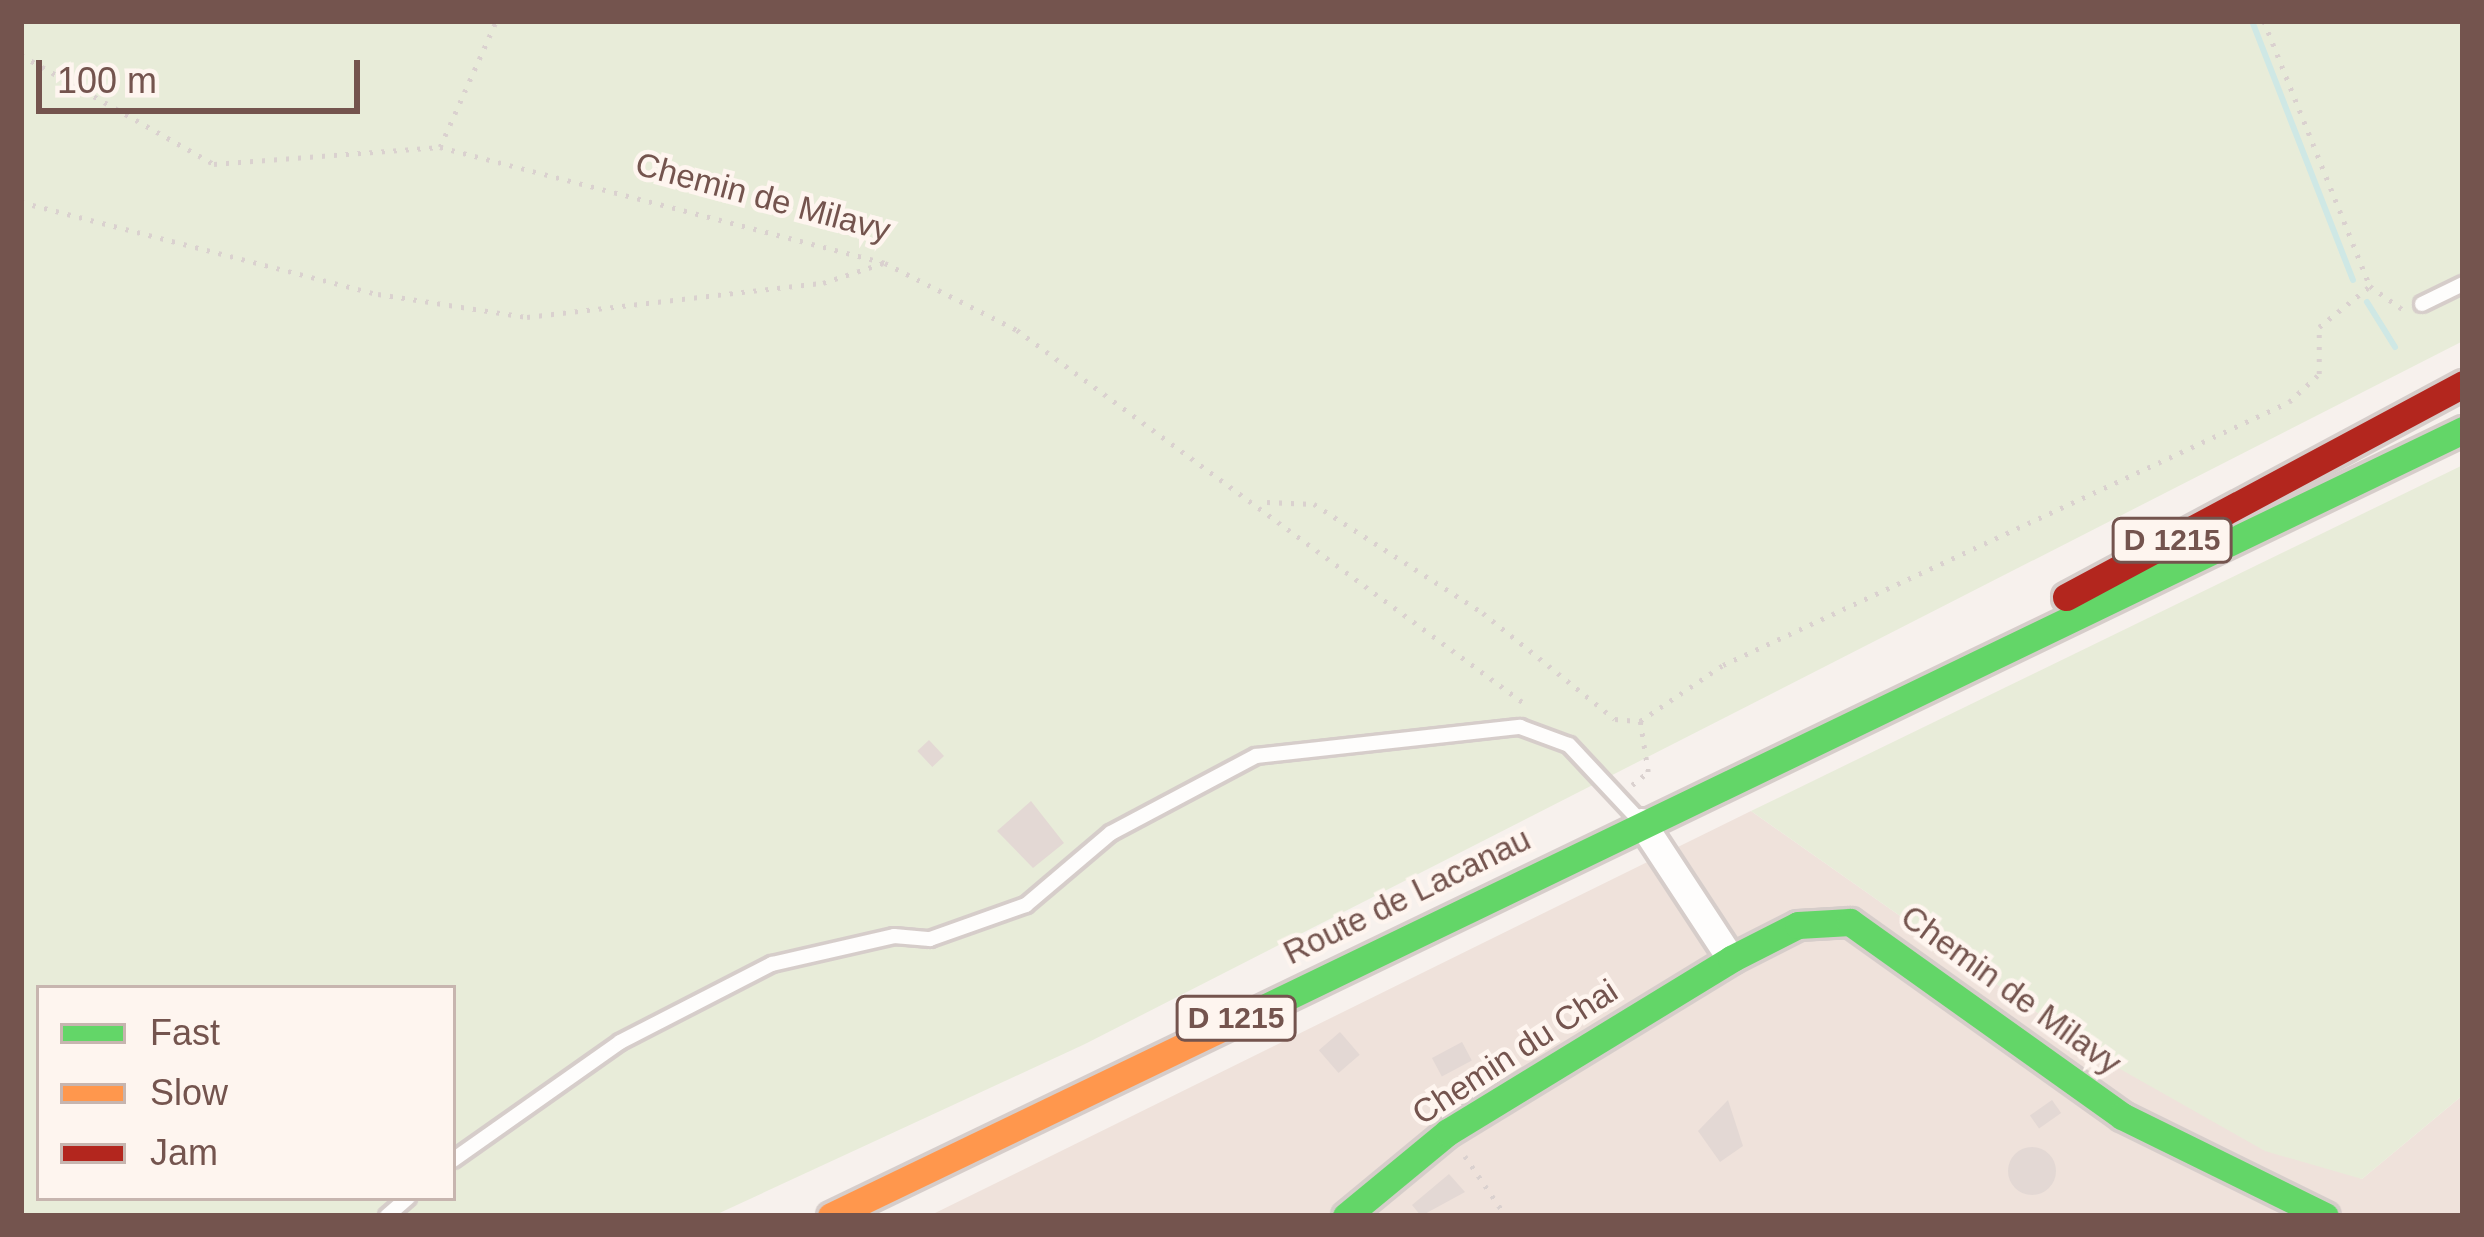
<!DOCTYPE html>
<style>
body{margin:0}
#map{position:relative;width:2484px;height:1237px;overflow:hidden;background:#f7f1ed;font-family:Arial,sans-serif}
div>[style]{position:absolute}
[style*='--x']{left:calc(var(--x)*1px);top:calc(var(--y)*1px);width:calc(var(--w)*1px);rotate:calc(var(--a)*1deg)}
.residential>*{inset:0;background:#efe2db}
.green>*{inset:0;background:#e8ecd9}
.stream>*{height:6px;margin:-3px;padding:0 3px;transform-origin:3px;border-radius:3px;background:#cfe8e5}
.building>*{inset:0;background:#e3d8d4;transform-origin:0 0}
.round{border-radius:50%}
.path>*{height:4.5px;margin-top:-2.25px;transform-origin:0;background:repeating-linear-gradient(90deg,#dad1cf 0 3px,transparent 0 12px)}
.roads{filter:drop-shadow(3px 0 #d6cdca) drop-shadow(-3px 0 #d6cdca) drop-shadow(0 3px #d6cdca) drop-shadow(0 -3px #d6cdca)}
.lane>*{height:14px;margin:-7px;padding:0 7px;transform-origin:7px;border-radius:7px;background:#fefdfc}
.street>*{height:27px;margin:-13.5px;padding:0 13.5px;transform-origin:13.5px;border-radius:13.5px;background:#fefdfc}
.fast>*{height:27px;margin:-13.5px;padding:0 13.5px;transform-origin:13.5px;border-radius:13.5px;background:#63d668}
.slow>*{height:27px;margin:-13.5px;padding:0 13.5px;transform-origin:13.5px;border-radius:13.5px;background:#ff974d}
.jam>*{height:27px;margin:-13.5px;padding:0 13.5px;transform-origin:13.5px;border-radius:13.5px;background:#b3261e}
span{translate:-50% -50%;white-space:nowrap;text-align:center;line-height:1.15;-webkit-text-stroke:9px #fef5ef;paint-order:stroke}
.shield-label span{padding:3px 9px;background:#fef5ef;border:3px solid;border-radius:9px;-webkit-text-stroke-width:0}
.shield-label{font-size:30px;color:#74544e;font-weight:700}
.street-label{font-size:33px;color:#74544e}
.frame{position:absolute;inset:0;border:24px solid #74544e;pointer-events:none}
.legend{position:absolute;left:36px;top:985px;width:420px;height:216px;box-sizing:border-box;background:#fef5ef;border:3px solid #c7b5af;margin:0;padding:15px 21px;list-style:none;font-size:36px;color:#74544e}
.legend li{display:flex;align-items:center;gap:24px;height:60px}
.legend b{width:60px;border:3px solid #c7b5af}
.scale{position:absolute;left:36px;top:60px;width:324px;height:54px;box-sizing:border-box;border:6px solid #74544e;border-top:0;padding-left:15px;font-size:36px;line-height:42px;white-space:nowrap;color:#74544e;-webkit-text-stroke:9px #fef5ef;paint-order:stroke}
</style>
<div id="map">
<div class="residential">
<i style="clip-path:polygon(1751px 811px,2106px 1061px,2362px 1179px,2463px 1095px,2463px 1216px,929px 1216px)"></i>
</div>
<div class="green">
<i style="clip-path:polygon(evenodd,21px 21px,2463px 21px,2463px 341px,1085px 1044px,713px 1216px,21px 1216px,21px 21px,39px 988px,453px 988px,453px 1198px,39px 1198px,39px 988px)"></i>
<i style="clip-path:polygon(2463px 465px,2463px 1095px,2362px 1179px,2265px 1151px,2106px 1061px,1751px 811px)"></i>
</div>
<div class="stream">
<i style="--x:2252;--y:21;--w:278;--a:68.7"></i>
<i style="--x:2367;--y:302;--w:53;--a:58.1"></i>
</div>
<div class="building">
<i style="left:929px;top:740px;width:22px;height:16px;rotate:47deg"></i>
<i style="clip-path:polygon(1031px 801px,1064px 843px,1033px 868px,997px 831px)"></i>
<i style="left:1340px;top:1032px;width:30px;height:28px;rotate:49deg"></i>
<i style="left:1462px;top:1042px;width:21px;height:34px;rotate:62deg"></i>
<i style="clip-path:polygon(1728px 1100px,1743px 1146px,1720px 1162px,1698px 1131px)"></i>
<i style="left:2052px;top:1100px;width:16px;height:27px;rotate:55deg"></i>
<i class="round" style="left:2008px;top:1147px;width:48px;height:48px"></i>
<i style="clip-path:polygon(1449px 1174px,1465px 1192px,1421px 1216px,1412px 1205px)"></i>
</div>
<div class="path">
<i style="--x:2264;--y:21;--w:285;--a:68.2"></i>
<i style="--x:2370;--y:286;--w:43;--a:35.5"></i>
<i style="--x:21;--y:55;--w:222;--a:29.5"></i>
<i style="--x:214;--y:164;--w:227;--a:-4.3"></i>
<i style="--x:440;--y:147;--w:460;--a:14.6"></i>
<i style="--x:885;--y:263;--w:148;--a:26.9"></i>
<i style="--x:1017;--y:330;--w:634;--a:36.35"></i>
<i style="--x:440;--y:147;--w:138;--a:-66"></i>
<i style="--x:21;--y:202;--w:369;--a:14.5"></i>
<i style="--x:378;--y:294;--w:151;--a:8.8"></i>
<i style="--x:527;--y:317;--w:298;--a:-6.6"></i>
<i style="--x:823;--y:283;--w:64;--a:-18.2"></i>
<i style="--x:1267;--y:502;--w:47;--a:2.4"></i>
<i style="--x:1314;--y:504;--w:201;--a:32.8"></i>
<i style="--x:1483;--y:613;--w:169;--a:38.8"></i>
<i style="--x:1615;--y:719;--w:25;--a:5"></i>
<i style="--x:1640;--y:721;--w:100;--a:-34"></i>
<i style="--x:1723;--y:665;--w:624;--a:-24.92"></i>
<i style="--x:2289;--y:402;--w:41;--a:-43"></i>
<i style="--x:2319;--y:374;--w:47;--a:-90"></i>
<i style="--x:2319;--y:327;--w:65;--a:-38.8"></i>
<i style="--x:1632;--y:785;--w:21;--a:-39"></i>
<i style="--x:1648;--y:772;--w:52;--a:-98.9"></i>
<i style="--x:1465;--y:1156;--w:73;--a:55.7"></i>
</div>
<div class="roads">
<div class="lane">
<i style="--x:2422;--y:304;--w:46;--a:-26"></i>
<i style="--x:453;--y:1160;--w:204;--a:-35.2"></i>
<i style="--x:620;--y:1042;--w:171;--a:-27.2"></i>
<i style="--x:772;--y:964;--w:125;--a:-12.9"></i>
<i style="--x:894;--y:936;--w:36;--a:5"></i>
<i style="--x:930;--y:939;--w:102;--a:-19.5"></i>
<i style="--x:1026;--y:905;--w:111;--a:-40.3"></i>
<i style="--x:1111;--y:833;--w:164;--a:-28"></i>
<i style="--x:1256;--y:756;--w:266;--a:-6.3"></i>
<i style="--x:1520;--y:727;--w:52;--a:20.2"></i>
<i style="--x:1569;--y:745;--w:105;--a:46.9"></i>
<i style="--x:387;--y:1216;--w:28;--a:-41"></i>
</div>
<div class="street">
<i style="--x:1641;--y:822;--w:164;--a:56.7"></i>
</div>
<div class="fast">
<i style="--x:1235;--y:1022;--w:1363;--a:-25.74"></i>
<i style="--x:1346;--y:1216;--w:132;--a:-39.5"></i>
<i style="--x:1448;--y:1132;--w:332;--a:-31.4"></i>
<i style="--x:1731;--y:959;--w:75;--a:-26.9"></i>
<i style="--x:1798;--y:925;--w:52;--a:-3.3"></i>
<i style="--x:1850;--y:922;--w:334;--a:35.5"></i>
<i style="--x:2122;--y:1116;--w:226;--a:26.2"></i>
</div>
<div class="slow">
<i style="--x:831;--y:1216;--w:448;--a:-25.7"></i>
</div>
<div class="jam">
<i style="--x:2066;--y:597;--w:451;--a:-28.2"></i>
</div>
</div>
<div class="shield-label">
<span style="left:2172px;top:540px">D 1215</span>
<span style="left:1236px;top:1018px">D 1215</span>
</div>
<div class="street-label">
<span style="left:763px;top:197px;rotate:15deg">Chemin de Milavy</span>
<span style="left:1407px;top:896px;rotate:-26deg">Route de Lacanau</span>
<span style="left:2011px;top:990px;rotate:36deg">Chemin de Milavy</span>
<span style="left:1515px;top:1052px;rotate:-33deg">Chemin du Chai</span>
</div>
<div class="frame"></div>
<ul class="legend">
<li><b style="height:15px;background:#63d668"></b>Fast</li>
<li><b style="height:15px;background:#ff974d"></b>Slow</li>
<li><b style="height:15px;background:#b3261e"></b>Jam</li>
</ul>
<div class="scale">100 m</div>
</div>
